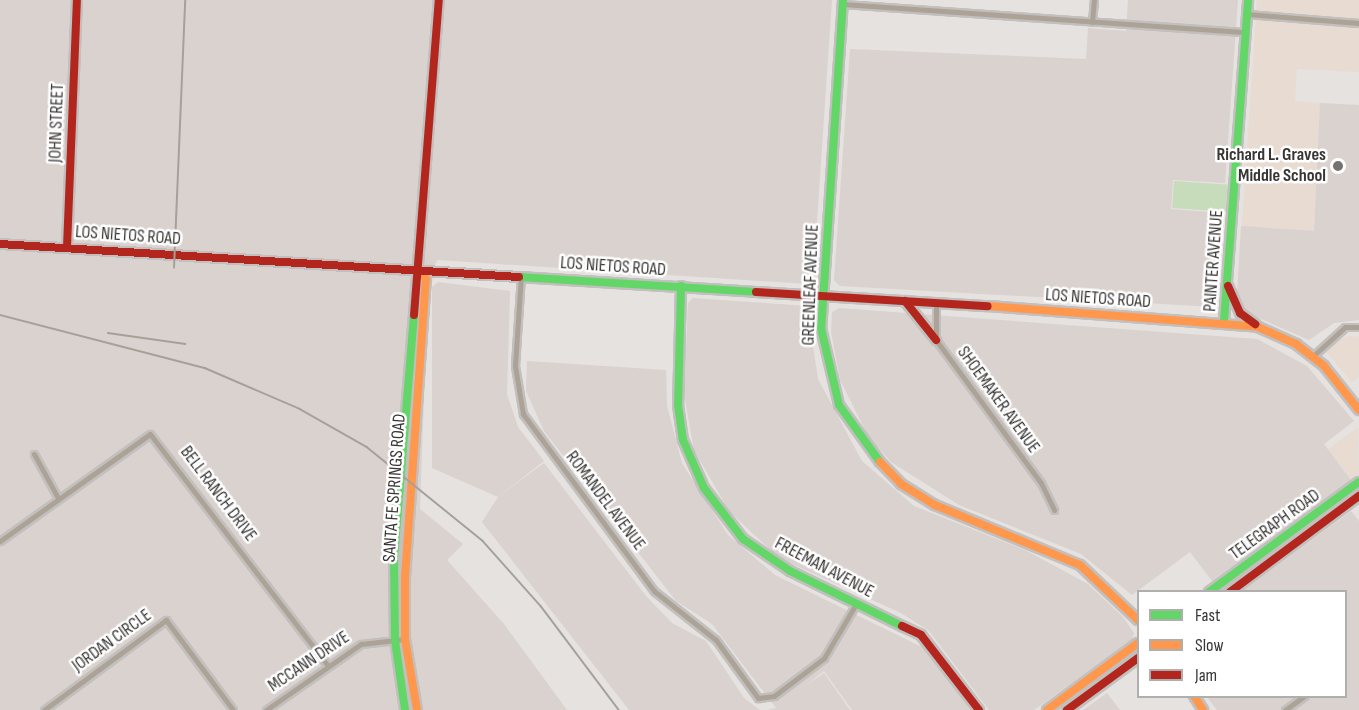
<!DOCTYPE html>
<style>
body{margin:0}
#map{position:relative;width:1359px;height:710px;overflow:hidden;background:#e5e2e0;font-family:"Sofia Sans Condensed",sans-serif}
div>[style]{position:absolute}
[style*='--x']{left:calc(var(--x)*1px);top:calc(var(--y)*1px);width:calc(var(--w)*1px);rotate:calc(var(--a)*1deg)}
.commercial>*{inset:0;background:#e7dbd2}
.built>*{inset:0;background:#dad2ce}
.green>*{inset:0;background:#c7dcba;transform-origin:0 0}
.roads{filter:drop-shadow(2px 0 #c2c0bf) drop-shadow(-2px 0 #c2c0bf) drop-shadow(0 2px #c2c0bf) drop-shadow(0 -2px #c2c0bf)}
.street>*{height:5px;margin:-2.5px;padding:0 2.5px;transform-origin:2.5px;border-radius:2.5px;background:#aca396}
.fast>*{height:8px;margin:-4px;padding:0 4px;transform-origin:4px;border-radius:4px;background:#63d668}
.slow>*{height:8px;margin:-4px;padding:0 4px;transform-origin:4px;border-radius:4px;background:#ff974d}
.jam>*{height:8px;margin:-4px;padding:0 4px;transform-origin:4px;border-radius:4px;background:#b3261e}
.rail>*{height:1.5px;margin:-0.75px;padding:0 0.75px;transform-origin:0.75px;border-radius:0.75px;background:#a5a199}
.dots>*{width:16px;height:16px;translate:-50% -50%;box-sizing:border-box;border:3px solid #fff;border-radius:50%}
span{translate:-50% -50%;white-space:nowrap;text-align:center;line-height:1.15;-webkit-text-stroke:5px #fff;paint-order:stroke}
.street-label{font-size:18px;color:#383635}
.poi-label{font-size:18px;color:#383635;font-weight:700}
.right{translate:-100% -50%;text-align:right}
.legend{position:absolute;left:1137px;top:590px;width:210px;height:108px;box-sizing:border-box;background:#fff;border:2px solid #afafae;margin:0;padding:8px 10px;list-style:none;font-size:18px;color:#383635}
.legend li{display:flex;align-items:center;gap:12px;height:30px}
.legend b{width:30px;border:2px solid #afafae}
</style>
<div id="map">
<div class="commercial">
<i style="clip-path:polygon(1257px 0,1359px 0,1359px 72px,1297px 69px,1295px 101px,1320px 103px,1314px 232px,1242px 226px)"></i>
<i style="clip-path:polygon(1351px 336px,1359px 337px,1359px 377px,1352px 382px,1327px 353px,1335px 341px)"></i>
<i style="clip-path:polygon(1358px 427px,1359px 474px,1351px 480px,1328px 449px)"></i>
</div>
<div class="built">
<i style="clip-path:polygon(0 0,832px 0,813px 280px,808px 284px,437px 260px,428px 286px,420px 509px,463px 544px,447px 560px,504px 624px,567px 710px,0 710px)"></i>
<i style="clip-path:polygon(1128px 0,1238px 0,1225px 183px,1173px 180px,1171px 209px,1223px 213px,1216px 307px,840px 286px,834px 280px,850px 49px,1086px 59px,1088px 28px,1126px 31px)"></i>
<i style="clip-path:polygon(1320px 103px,1359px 105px,1359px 320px,1334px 323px,1309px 340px,1245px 312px,1237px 296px,1241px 226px,1314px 231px)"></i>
<i style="clip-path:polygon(438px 282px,510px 291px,507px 394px,518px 427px,544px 461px,498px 497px,432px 468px,432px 287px)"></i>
<i style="clip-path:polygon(693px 298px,807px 306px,818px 379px,862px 461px,914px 506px,1025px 550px,1088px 584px,1123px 617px,1134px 633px,1132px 640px,1034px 710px,989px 710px,929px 631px,901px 613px,779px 558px,729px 511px,694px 450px,684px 394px,688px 303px)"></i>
<i style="clip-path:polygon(839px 308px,1257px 339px,1307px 366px,1354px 421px,1324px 444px,1351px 480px,1212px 581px,1190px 552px,1132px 595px,1081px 554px,959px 505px,891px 462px,868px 436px,840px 380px,831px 332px,832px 312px)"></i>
<i style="clip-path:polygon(527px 361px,666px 370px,667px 406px,682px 463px,728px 535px,775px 575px,928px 650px,970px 710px,852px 710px,824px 671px,805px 686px,824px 673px,850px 710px,767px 710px,776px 708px,712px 624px,676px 601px,544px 431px,526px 391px)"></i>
<i style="clip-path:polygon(544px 463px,646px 596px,672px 623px,706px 641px,744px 698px,760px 710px,629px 710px,482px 522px,498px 497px)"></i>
<i style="clip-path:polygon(1351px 511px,1359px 521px,1359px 710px,1217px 710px,1207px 697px,1346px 696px,1346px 592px,1243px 591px)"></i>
<i style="clip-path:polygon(1107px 693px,1120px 710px,1083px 710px)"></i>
</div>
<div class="green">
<i style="left:1174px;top:181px;width:55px;height:27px;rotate:4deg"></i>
</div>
<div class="roads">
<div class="street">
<i style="--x:843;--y:4;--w:404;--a:4"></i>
<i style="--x:1247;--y:14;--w:112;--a:4.6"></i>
<i style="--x:1092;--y:22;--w:22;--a:-85"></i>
<i style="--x:521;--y:275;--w:91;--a:93.8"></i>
<i style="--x:515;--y:366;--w:49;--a:80.5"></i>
<i style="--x:523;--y:414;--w:220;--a:53.5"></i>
<i style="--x:654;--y:591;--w:79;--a:38.3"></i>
<i style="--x:716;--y:640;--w:72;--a:54.1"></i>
<i style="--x:758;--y:698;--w:16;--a:-7"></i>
<i style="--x:774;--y:696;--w:63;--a:-37.2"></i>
<i style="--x:824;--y:658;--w:63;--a:-59.3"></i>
<i style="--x:936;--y:303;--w:37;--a:90"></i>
<i style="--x:936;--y:340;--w:177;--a:53.7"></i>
<i style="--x:1041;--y:483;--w:30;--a:64"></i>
<i style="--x:1313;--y:356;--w:43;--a:-42.2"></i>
<i style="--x:1345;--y:327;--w:14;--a:0"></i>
<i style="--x:34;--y:454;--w:50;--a:61.4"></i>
<i style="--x:0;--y:541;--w:184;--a:-35.5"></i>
<i style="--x:150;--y:434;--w:291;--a:52.5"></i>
<i style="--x:44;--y:710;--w:152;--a:-36.4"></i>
<i style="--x:166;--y:620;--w:112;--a:53.3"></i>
<i style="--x:266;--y:710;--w:116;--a:-34.8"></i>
<i style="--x:361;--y:644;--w:44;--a:-6.5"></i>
<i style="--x:1285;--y:710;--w:24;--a:-36"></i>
</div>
<div class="fast">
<i style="--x:843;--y:0;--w:329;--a:93.8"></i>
<i style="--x:821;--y:328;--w:79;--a:76.8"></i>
<i style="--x:839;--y:405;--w:70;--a:54.3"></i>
<i style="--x:519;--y:277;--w:237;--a:3.6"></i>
<i style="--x:681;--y:286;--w:119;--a:91.4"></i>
<i style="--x:678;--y:405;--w:35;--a:82"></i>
<i style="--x:683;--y:440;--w:52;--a:66.4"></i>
<i style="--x:704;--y:488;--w:64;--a:52.6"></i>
<i style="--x:743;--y:539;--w:57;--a:34.2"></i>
<i style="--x:790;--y:571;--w:125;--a:26.2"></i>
<i style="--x:1224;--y:321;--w:322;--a:-85.7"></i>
<i style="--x:1209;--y:592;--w:186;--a:-36.3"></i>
<i style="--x:405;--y:710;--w:70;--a:-98.2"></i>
<i style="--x:395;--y:641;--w:83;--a:-90.7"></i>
<i style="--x:394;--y:558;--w:244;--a:-85.3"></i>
</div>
<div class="slow">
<i style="--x:988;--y:306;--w:271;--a:4.4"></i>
<i style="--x:1258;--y:327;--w:42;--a:24.1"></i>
<i style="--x:1296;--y:344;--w:36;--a:38"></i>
<i style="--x:1324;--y:366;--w:56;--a:51.5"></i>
<i style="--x:880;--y:462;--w:30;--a:46"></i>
<i style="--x:901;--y:484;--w:40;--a:32"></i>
<i style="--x:935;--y:505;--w:157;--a:22.5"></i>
<i style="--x:1080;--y:565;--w:80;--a:43.5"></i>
<i style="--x:1194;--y:696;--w:17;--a:57"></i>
<i style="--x:417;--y:710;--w:72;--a:-99.6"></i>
<i style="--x:405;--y:639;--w:62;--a:-90"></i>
<i style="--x:405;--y:577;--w:299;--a:-86"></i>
<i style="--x:426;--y:279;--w:12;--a:-125"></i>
<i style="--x:1047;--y:710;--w:113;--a:-36.4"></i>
</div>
<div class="jam">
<i style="--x:0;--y:244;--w:520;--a:3.64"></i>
<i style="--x:67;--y:247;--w:247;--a:-87.7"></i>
<i style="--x:1228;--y:286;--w:30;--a:66"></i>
<i style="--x:1240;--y:313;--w:19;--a:36"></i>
<i style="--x:756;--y:292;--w:232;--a:3.5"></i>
<i style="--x:905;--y:301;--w:50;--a:51.5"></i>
<i style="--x:414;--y:315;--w:316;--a:-85.5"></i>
<i style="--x:1230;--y:592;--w:161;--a:-36.7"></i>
<i style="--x:902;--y:626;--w:21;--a:25"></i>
<i style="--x:921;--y:635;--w:95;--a:52.3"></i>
<i style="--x:1067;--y:710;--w:88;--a:-36.2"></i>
</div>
</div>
<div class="rail">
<i style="--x:174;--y:268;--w:268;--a:-87.6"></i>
<i style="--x:0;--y:315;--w:212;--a:14.5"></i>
<i style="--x:205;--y:368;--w:103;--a:23.3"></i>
<i style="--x:300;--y:409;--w:77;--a:29.6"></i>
<i style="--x:367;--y:447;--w:149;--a:39"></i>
<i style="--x:483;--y:541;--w:87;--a:48.3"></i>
<i style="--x:541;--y:606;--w:130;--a:53.1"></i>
<i style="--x:108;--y:333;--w:78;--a:8.1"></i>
</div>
<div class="dots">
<i style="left:1338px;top:166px;background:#757271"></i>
</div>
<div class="street-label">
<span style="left:57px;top:123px;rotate:-88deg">JOHN STREET</span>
<span style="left:128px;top:236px;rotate:4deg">LOS NIETOS ROAD</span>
<span style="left:1214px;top:261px;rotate:-86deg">PAINTER AVENUE</span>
<span style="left:613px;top:267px;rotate:4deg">LOS NIETOS ROAD</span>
<span style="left:811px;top:285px;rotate:-88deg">GREENLEAF AVENUE</span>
<span style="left:1098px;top:299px;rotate:4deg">LOS NIETOS ROAD</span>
<span style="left:998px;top:400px;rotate:54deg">SHOEMAKER AVENUE</span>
<span style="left:395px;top:488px;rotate:-86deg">SANTA FE SPRINGS ROAD</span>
<span style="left:218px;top:494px;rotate:53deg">BELL RANCH DRIVE</span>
<span style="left:605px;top:501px;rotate:53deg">ROMANDEL AVENUE</span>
<span style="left:1275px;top:525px;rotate:-36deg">TELEGRAPH ROAD</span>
<span style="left:824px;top:568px;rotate:28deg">FREEMAN AVENUE</span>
<span style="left:112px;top:641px;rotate:-36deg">JORDAN CIRCLE</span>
<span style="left:309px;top:662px;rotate:-34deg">MCCANN DRIVE</span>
</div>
<div class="poi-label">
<span class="right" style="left:1326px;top:166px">Richard L. Graves<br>Middle School</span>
</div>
<ul class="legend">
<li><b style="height:8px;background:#63d668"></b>Fast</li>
<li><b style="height:8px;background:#ff974d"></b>Slow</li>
<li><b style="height:8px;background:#b3261e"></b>Jam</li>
</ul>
</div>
